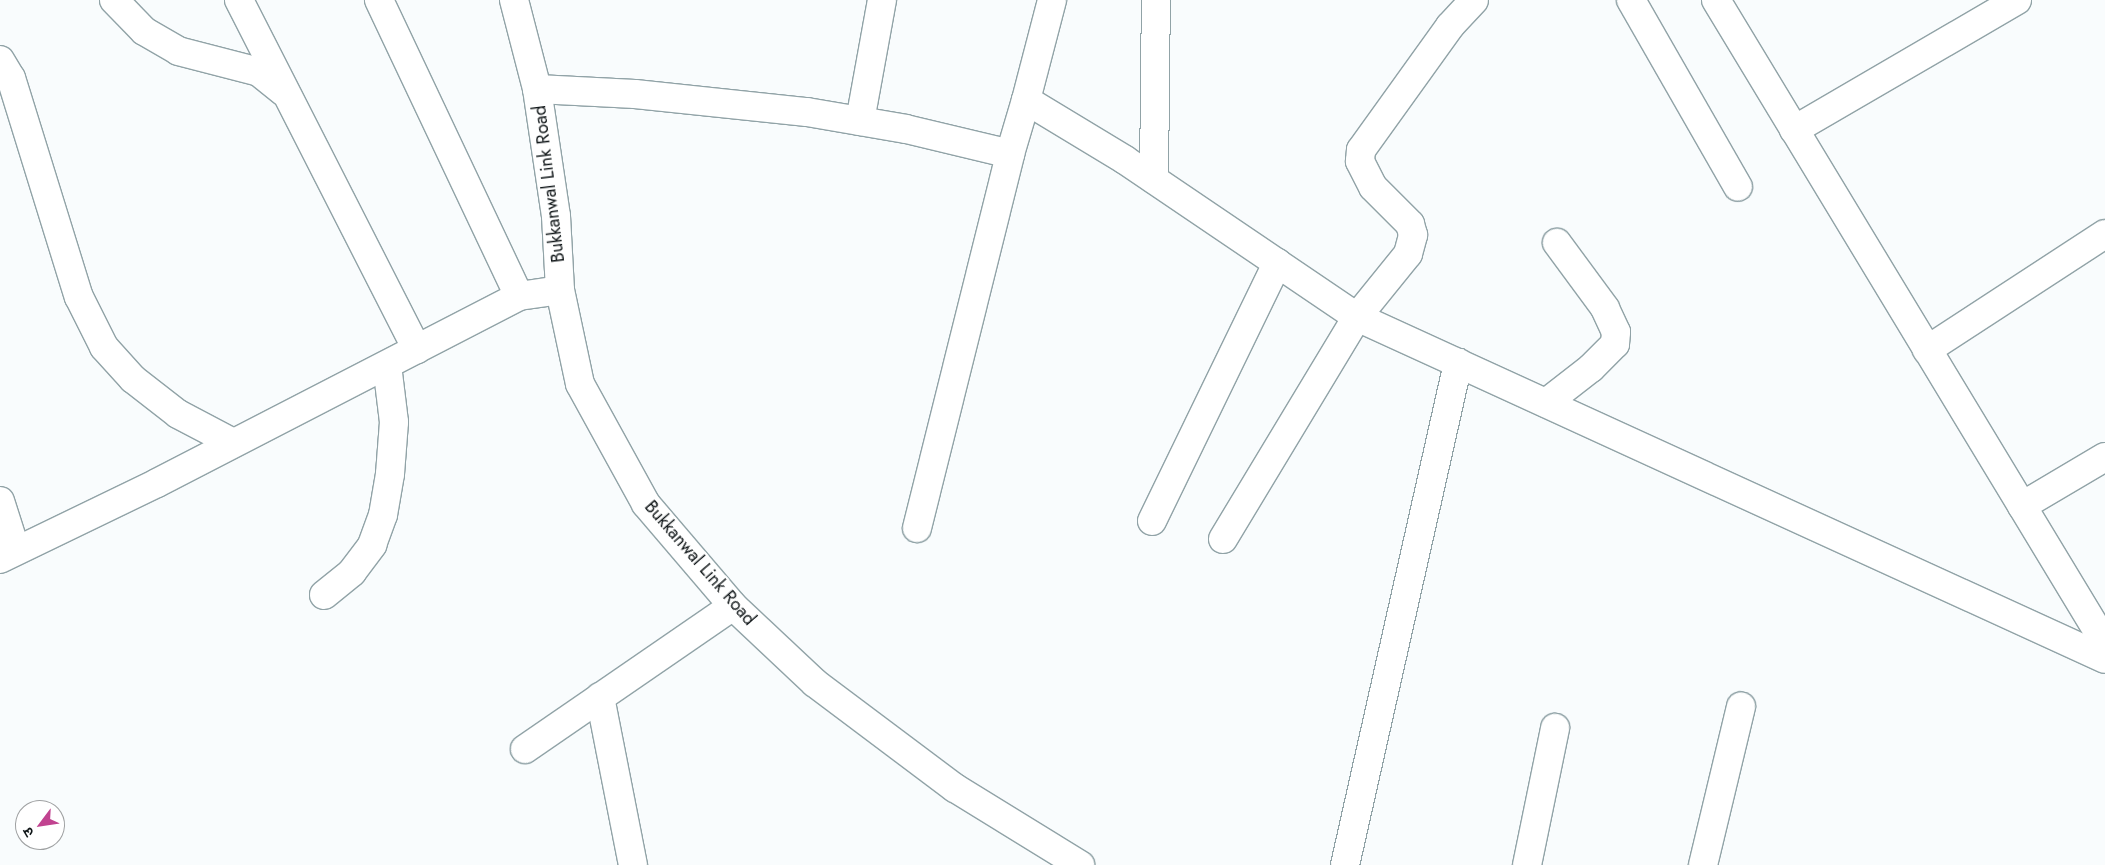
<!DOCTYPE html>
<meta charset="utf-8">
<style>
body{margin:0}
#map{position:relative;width:2105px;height:865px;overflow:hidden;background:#f9fcfd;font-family:Jost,"Noto Sans Devanagari",sans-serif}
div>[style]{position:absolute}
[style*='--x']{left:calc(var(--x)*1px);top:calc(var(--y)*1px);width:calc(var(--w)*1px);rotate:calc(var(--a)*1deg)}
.roads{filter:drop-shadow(1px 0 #91a3a7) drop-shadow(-1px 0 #91a3a7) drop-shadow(0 1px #91a3a7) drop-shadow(0 -1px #91a3a7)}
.minor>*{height:28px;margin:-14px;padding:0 14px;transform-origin:14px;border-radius:14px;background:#fff}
span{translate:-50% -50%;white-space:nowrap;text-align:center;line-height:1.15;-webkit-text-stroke:4px #fff;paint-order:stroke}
.street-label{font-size:18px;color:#0f1517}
.north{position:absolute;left:15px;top:800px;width:50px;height:50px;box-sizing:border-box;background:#fff;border:1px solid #9fa1a2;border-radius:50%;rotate:239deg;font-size:14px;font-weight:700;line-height:20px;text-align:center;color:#0f1517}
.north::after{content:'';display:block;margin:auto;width:18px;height:22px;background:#c14390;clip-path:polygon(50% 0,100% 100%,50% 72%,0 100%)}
</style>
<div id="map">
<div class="roads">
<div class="minor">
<i style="--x:114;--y:0;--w:43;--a:45.9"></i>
<i style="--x:144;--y:31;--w:39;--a:30"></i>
<i style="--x:178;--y:51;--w:84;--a:14.5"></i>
<i style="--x:259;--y:72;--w:32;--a:39"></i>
<i style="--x:239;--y:0;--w:392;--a:63"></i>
<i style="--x:379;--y:0;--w:327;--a:64.7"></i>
<i style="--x:514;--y:0;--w:92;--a:75.5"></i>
<i style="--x:537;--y:89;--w:128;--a:81.5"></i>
<i style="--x:556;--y:216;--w:74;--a:86.9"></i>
<i style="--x:560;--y:290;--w:96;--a:78"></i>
<i style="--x:580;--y:384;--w:137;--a:61.2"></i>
<i style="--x:646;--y:504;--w:134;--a:49.5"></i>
<i style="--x:733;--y:606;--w:112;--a:43.2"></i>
<i style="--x:815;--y:683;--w:175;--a:36.9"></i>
<i style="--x:955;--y:788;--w:147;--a:31.6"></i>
<i style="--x:1631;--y:0;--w:215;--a:60.2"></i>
<i style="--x:1716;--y:0;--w:752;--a:58.83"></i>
<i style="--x:0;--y:60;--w:21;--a:59"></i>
<i style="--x:11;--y:78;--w:229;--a:72.8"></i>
<i style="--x:79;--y:297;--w:56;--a:63.4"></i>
<i style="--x:104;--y:347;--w:43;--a:47.8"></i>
<i style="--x:133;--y:379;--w:57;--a:37.9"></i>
<i style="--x:178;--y:414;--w:60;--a:27.8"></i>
<i style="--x:537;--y:89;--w:98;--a:2.9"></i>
<i style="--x:635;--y:94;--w:173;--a:6"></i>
<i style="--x:807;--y:112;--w:100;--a:9.7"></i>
<i style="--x:906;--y:129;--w:107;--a:13.5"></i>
<i style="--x:1010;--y:154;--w:56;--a:-73.5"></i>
<i style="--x:1026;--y:100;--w:116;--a:31.2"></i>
<i style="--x:1125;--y:160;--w:280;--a:34.1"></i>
<i style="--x:1357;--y:317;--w:822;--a:24.57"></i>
<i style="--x:1026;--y:100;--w:103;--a:-75.4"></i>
<i style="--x:860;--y:121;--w:123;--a:-79.7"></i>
<i style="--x:1794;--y:130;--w:258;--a:-30.2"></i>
<i style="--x:1154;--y:179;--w:179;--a:-89.4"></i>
<i style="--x:1927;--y:350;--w:212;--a:-33.1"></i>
<i style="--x:1546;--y:403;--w:57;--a:-37.9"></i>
<i style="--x:1591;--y:368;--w:34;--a:-45"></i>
<i style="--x:1615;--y:344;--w:12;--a:-85"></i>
<i style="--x:1616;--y:332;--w:26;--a:-115"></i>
<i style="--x:1605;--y:308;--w:81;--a:-126.4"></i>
<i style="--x:0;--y:501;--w:52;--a:72.3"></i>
<i style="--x:2022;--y:506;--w:96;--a:-30.6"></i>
<i style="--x:1152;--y:521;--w:287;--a:-64.1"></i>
<i style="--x:917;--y:528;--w:385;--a:-76"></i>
<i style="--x:1223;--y:539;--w:259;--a:-58.9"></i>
<i style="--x:1357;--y:317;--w:81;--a:-51"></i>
<i style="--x:1408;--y:254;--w:20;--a:-75"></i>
<i style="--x:1413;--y:235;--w:11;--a:-105"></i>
<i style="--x:1410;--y:224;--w:52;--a:-135"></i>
<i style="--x:1373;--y:187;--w:29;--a:-117"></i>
<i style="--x:1360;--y:161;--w:11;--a:-85"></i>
<i style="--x:1361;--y:150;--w:153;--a:-54.3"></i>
<i style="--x:1450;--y:26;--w:35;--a:-47"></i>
<i style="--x:0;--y:559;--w:174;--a:-25.8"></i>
<i style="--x:157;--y:483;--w:407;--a:-27.3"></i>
<i style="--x:519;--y:296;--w:41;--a:-8.3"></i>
<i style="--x:324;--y:595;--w:36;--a:-39"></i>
<i style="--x:352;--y:572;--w:34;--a:-53"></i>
<i style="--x:372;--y:545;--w:32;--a:-70"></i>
<i style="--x:383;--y:515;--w:42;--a:-80.3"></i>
<i style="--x:390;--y:474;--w:52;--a:-85.6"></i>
<i style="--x:394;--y:422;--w:57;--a:-97"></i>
<i style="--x:600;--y:697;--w:171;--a:78.9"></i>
<i style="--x:525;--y:749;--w:252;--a:-34.5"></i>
<i style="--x:1345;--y:865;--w:515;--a:-77.31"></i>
<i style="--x:1527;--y:865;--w:140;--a:-78.4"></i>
<i style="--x:1703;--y:865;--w:163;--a:-76.5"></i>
</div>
</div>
<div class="street-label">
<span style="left:549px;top:184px;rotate:-97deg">Bukkanwal Link Road</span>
<span style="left:700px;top:563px;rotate:49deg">Bukkanwal Link Road</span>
</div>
<div class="north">उ</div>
</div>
